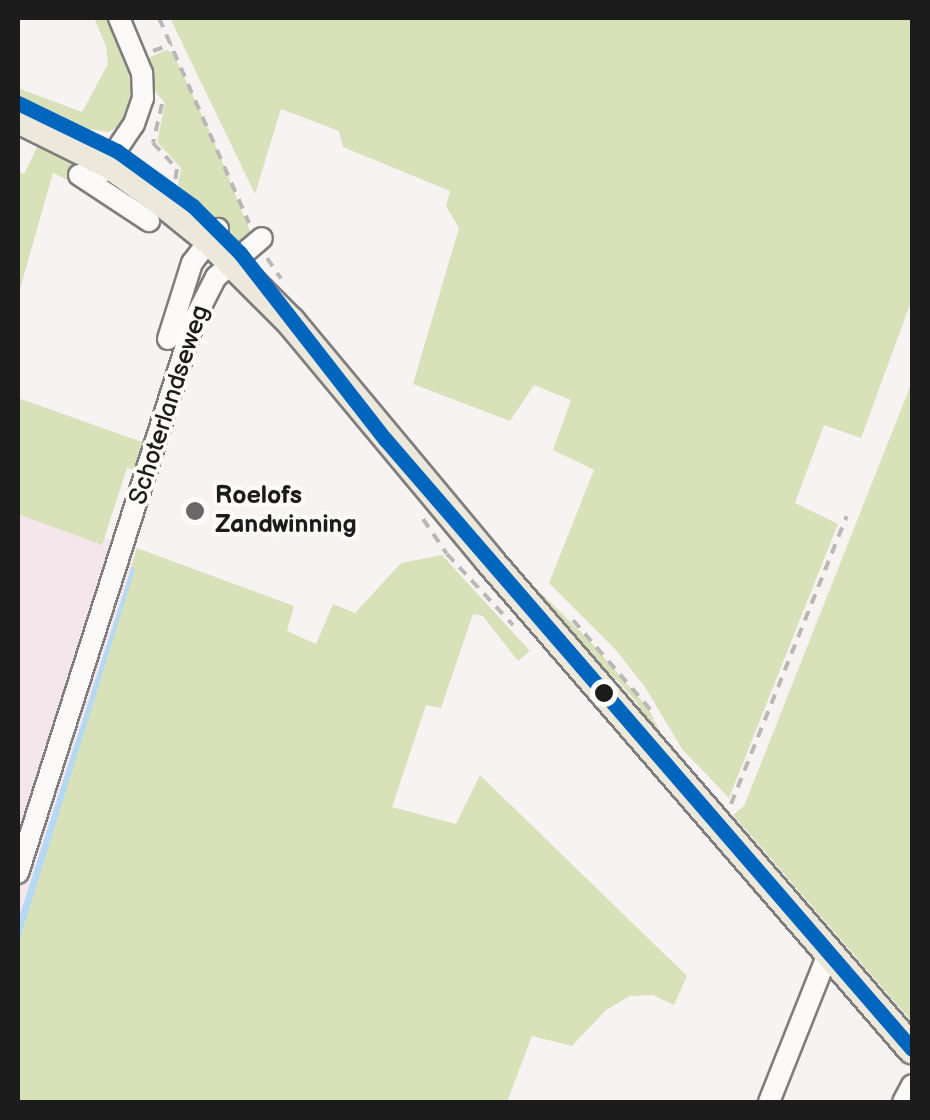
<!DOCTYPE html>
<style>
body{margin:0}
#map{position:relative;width:930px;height:1120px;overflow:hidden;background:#f8f3f3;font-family:"Balsamiq Sans",sans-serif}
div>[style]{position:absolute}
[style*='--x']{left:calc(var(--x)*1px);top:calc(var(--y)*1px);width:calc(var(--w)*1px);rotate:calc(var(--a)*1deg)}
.built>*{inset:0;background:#f5e6eb}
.green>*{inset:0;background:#d9e1b9}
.water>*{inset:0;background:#b4d9f5}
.path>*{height:4px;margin-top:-2px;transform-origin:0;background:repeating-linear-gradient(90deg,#bab8b7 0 10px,transparent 0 18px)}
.roads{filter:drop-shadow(2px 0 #7f7d7d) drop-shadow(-2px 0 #7f7d7d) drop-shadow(0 2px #7f7d7d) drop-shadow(0 -2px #7f7d7d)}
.minor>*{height:20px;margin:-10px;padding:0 10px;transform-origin:10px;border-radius:10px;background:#fbfaf8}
.major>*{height:28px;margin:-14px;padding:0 14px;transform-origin:14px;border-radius:14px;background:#ece9dc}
.bus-1>*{height:15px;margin:-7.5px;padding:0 7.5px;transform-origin:7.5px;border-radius:7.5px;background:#0065bd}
.dots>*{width:28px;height:28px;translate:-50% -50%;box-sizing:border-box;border:5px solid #fdfcf7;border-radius:50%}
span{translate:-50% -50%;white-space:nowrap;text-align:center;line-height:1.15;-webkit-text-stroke:8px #fdfcf7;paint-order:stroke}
.street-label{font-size:25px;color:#1c1c1c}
.poi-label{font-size:25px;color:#1c1c1c;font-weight:700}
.left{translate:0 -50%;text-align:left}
.frame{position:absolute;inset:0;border:20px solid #1c1c1c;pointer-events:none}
</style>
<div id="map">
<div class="built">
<i style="clip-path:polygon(18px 511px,137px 548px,18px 929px)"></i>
</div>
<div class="green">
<i style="clip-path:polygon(94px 18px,110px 18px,135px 77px,124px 124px,108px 132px,88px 129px,18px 99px,18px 88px,82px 112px,108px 64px,106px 46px)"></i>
<i style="clip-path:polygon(170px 18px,912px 18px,912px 299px,861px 438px,824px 425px,795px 503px,838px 524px,729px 798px,682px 749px,645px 687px,615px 649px,549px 583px,594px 470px,553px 450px,571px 400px,534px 385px,510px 421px,413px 384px,459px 228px,446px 206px,450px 191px,343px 147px,339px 131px,281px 109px,255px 194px)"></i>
<i style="clip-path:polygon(166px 50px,173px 53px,214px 141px,253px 239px,241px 245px,178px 185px,181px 168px,157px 142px,165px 103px,153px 89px,146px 59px)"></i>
<i style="clip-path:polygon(39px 143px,92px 159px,93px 173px,74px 183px,53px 173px,18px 296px,18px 171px,24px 174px)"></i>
<i style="clip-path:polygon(912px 382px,912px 1022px,733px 815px,744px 806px)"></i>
<i style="clip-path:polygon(18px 398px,145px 443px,139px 471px,127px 468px,102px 545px,18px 514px)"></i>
<i style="clip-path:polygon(137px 548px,294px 606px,287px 631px,316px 644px,333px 604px,355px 613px,401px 563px,442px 555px,530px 651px,518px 661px,483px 616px,473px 614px,441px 708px,426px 705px,392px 807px,456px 824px,480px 775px,687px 976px,674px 1005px,653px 995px,630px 996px,606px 1010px,572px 1046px,532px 1036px,507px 1102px,18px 1102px,18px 945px)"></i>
<i style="clip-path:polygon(505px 558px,589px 640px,648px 708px,669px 749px,664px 751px,637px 703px,618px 681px,568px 637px)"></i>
</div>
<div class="water">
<i style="clip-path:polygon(132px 566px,135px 569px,18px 945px,18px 921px)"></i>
</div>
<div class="path">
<i style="--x:159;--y:18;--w:224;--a:66.3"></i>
<i style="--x:153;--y:51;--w:20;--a:-20"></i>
<i style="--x:162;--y:104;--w:40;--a:103"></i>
<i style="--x:153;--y:143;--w:35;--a:47"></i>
<i style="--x:177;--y:169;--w:13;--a:99"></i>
<i style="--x:267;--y:258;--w:25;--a:56"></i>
<i style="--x:423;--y:519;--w:42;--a:55.6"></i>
<i style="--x:447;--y:554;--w:97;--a:47.1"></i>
<i style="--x:573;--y:620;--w:125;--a:49.2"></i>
<i style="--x:731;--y:804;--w:310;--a:-68.1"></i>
</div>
<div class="roads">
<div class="minor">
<i style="--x:79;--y:175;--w:84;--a:33.3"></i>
<i style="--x:94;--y:183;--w:71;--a:-55.9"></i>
<i style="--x:134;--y:124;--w:28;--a:-71"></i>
<i style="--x:143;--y:98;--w:25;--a:-92"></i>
<i style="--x:142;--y:73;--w:60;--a:-112.7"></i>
<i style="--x:168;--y:339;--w:80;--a:-72.5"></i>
<i style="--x:192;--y:263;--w:43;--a:-52.6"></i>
<i style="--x:18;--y:873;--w:583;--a:-72.31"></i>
<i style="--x:195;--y:318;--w:46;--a:-62.9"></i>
<i style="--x:216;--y:277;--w:60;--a:-40.3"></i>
<i style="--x:769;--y:1102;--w:159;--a:-68.3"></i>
<i style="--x:903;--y:1102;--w:19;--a:-62"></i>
</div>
<div class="major">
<i style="--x:18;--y:119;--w:102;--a:26.3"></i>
<i style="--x:109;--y:164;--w:64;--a:35.4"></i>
<i style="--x:161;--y:201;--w:60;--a:39"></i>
<i style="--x:208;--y:239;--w:117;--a:45"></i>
<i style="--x:291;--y:322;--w:310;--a:50.2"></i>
<i style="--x:489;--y:560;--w:647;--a:49.14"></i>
</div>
</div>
<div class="bus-1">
<i style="--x:18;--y:103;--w:110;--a:25.9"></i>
<i style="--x:117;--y:151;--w:94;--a:35.9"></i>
<i style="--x:193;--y:206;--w:66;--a:45"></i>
<i style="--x:240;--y:253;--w:236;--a:52.1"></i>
<i style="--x:385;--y:439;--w:806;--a:49.18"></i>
</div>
<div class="dots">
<i style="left:195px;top:511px;background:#696767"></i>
<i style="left:604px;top:693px;background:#1c1c1c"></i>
</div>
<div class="street-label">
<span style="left:170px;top:405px;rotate:-72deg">Schoterlandseweg</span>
</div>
<div class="poi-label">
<span class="left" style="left:215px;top:511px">Roelofs<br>Zandwinning</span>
</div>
<div class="frame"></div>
</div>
